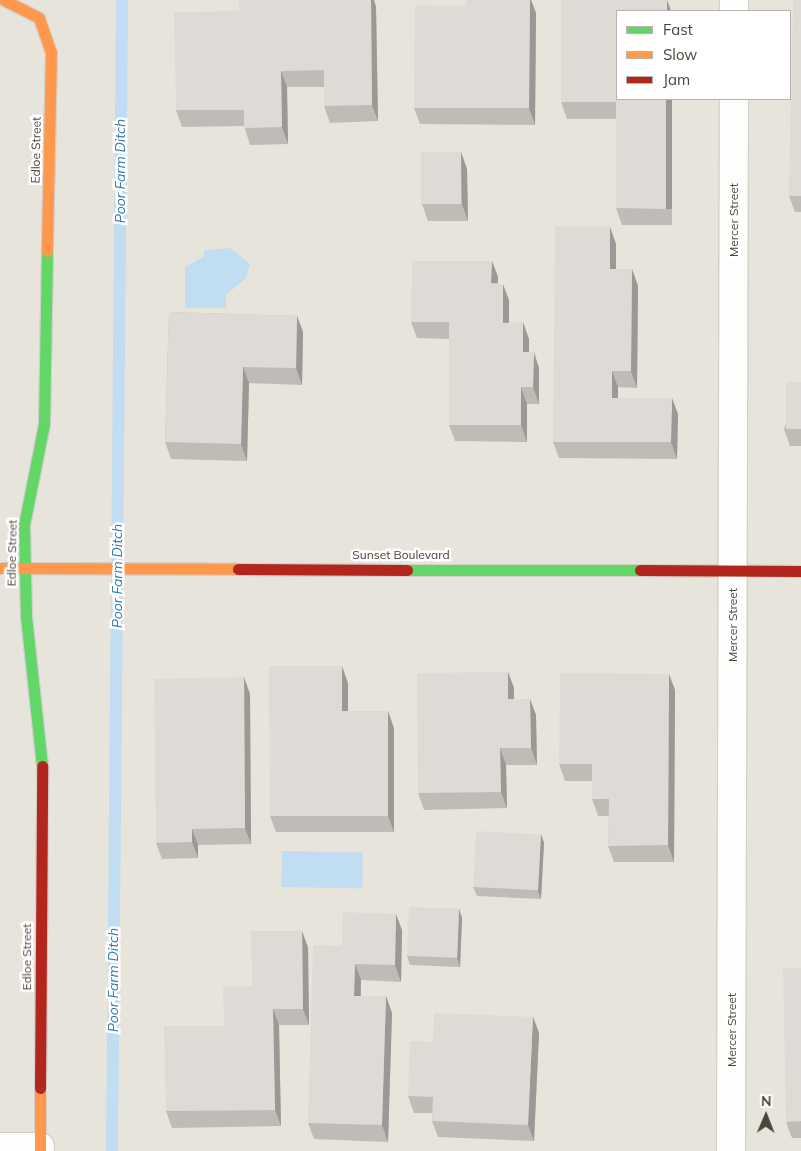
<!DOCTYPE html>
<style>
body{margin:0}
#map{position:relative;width:801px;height:1151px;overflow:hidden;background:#f4f2ee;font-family:Mulish,sans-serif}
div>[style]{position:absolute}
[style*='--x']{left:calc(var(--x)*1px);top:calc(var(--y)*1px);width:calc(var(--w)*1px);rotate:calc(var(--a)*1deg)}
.residential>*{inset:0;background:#e7e4dc}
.water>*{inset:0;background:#c0ddf1;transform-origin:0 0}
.stream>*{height:12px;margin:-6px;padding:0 6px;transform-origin:6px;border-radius:6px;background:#c0ddf1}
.roads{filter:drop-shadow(1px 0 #d2d0cb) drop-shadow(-1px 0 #d2d0cb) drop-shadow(0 1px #d2d0cb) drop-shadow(0 -1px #d2d0cb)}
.street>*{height:28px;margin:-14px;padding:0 14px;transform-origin:14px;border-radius:14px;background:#fdfdfc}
.fast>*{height:11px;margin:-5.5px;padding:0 5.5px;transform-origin:5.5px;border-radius:5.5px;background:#63d668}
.slow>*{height:11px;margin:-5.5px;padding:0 5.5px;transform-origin:5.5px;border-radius:5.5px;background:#ff974d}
.jam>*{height:11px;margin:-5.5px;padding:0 5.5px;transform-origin:5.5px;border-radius:5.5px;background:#b3261e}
.wall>*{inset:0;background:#bfbcb8}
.shaded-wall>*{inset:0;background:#9b9996;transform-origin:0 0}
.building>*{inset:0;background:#dedbd6;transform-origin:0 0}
span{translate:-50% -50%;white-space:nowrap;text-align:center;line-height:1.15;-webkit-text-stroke:5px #fff;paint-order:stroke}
.street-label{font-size:12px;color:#4b4439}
.water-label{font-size:14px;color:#2e7ab2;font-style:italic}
.legend{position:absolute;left:616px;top:10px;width:175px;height:90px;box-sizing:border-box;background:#fff;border:1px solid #b7b4b0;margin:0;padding:6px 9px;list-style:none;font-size:15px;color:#4b4439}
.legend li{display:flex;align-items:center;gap:10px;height:25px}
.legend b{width:25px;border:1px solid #b7b4b0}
.north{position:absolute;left:741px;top:1091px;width:50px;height:50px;-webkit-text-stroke:4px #fff;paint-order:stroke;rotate:1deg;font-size:14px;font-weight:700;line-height:20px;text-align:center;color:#4b4439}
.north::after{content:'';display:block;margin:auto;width:18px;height:22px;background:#4b4439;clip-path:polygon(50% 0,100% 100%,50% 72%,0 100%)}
</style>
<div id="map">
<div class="residential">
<i style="clip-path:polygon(evenodd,0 0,801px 0,801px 1151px,0 1151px,0 0,617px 11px,790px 11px,790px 99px,617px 99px,617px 11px)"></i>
</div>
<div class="water">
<i style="clip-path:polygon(230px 248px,250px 264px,246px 278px,226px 295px,226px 308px,185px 308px,185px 267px,203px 257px,205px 250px)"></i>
<i style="left:282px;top:851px;width:81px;height:36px;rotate:1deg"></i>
</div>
<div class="stream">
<i style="--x:112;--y:1151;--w:1151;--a:-89.5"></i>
</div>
<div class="roads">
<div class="street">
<i style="--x:734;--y:11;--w:11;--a:-90"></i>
<i style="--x:0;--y:1147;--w:40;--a:0"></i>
<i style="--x:731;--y:1151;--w:1052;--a:-89.84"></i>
</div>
<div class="fast">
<i style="--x:407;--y:570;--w:233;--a:0"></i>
<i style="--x:42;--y:766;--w:151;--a:-96.1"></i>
<i style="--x:26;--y:616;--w:91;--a:-91.3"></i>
<i style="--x:24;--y:525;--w:103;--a:-78.8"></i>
<i style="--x:44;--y:424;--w:173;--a:-89"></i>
</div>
<div class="slow">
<i style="--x:4;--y:0;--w:39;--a:27"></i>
<i style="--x:39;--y:18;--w:36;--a:71"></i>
<i style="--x:51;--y:52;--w:199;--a:91.2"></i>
<i style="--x:0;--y:568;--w:238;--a:0.2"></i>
<i style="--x:40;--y:1151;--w:63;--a:-90"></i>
</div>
<div class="jam">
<i style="--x:238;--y:569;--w:169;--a:0.3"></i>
<i style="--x:640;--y:570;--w:161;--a:0.4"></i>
<i style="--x:40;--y:1088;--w:322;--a:-89.6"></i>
</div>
</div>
<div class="wall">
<i style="clip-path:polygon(239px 0,374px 0,376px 7px,378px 121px,330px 123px,324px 106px,324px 87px,287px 87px,288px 144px,250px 145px,244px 126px,182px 127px,176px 110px,239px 11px)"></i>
<i style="clip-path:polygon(466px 0,531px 0,536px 13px,535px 125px,420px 124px,414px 108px,466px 6px)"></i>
<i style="clip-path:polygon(561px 0,667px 0,671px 11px,617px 11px,617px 99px,672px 99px,672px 225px,622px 225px,616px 208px,616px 119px,567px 119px,561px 102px)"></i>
<i style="clip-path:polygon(801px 0,801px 212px,795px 212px,789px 196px)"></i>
<i style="clip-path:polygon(461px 152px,467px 169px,468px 221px,428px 221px,422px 204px)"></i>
<i style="clip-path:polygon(610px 227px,616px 244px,616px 269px,632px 269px,638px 286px,637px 388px,618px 387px,618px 398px,678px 414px,677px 459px,559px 458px,553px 442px)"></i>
<i style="clip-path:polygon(492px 261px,498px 277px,497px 284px,509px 300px,509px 322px,529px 339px,529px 352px,539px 368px,539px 404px,527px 404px,527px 442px,455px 441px,449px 425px,449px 339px,417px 338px,411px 322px)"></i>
<i style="clip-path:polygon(169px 312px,297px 316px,303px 332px,302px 385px,249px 383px,247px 461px,171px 459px,165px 442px)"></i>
<i style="clip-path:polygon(801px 382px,801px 446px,790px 446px,784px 429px)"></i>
<i style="clip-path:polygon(508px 672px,514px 688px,514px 699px,530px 699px,536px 715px,537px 765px,506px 765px,507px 808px,424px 810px,418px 793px)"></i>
<i style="clip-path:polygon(348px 683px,348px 711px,394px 728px,394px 832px,276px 832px,270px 816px)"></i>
<i style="clip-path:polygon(675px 690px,674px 862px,614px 862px,608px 846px,609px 816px,598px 816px,592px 799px,592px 781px,565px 781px,559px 764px)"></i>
<i style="clip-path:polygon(250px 694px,251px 844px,198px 845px,198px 858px,162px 859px,156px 843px)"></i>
<i style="clip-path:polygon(541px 834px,544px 843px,541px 899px,477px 896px,473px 887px)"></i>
<i style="clip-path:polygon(459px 909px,462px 918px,460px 967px,410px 965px,407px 956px)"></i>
<i style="clip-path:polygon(402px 930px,401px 982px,361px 980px,361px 996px,386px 996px,392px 1013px,388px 1142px,314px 1139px,308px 1123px,342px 946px)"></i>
<i style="clip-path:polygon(308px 947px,309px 1025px,279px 1025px,281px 1126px,172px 1128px,166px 1111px,224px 1026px,252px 986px)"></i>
<i style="clip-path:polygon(801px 968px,801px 1138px,792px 1138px,786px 1122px)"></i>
<i style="clip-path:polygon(533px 1017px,539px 1033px,534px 1141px,438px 1137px,432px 1121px,432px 1113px,414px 1113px,408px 1096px,433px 1042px)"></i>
</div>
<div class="shaded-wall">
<i style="clip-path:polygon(371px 0,374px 0,376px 7px,378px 121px,372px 105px)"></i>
<i style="clip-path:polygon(530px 0,531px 0,536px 13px,535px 125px,529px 108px)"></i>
<i style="clip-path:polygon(667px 0,671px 11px,667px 11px)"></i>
<i style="clip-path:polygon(281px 71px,287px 87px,288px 144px,282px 127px)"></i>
<i style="left:666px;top:99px;width:6px;height:110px"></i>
<i style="clip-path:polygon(461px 152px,467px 169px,468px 221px,462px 204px)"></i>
<i style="clip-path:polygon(610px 227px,616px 244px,616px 286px,610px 269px)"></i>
<i style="clip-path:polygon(492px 261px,498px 277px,497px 300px,491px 283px)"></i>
<i style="clip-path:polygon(632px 269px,638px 286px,637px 388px,631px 371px)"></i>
<i style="clip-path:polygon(503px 284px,509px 300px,509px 339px,503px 323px)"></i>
<i style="clip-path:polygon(297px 316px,303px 332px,302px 385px,296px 368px)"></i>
<i style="clip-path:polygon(523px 322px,529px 339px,529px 368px,523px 352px)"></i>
<i style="clip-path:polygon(534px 352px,539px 368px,539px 404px,533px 387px)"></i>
<i style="clip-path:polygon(243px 367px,249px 383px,247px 461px,241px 444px)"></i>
<i style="clip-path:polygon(612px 371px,618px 387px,618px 414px,612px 398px)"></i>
<i style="clip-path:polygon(521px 387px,527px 404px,527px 442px,521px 425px)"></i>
<i style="clip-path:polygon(672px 398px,678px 414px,677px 459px,671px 442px)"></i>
<i style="clip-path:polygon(342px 666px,348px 683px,348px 728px,342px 711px)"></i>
<i style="clip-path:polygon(508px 672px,514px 688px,514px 716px,508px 699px)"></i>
<i style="clip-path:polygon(669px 674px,675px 690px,674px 862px,668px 845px)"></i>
<i style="clip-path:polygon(244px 677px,250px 694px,251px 844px,245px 828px)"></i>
<i style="clip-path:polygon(530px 699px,536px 715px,537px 765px,531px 748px)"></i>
<i style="clip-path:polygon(388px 711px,394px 728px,394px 832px,388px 816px)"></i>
<i style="clip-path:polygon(500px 748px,506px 765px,507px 808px,501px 792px)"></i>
<i style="clip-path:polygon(192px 829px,198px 845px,198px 858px,192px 842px)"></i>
<i style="clip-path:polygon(541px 834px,544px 843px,541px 899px,538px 891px)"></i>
<i style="clip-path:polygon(459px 909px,462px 918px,460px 967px,457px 958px)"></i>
<i style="clip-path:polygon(396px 914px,402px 930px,401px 982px,395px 965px)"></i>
<i style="clip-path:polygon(302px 931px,308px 947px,309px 1025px,303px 1009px)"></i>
<i style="clip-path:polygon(355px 964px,361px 980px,360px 1012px,354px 996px)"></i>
<i style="clip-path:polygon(386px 996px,392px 1013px,388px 1142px,382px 1125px)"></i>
<i style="clip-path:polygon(273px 1009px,279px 1025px,281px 1126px,275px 1110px)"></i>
<i style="clip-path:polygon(533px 1017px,539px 1033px,534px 1141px,528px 1125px)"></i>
</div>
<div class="building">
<i style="clip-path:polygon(239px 0,371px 0,372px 105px,324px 106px,324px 70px,281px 71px,282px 127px,244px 128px,244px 110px,176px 110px,174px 12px,239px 11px)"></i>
<i style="clip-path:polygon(466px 0,530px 0,529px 108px,414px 108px,415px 5px,466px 6px)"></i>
<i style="clip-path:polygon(561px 0,667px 0,667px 11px,617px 11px,617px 99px,666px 99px,666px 209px,616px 208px,616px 102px,561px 102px)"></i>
<i style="clip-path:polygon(793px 0,801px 0,801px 196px,789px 196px)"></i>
<i style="left:421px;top:152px;width:40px;height:52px"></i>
<i style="clip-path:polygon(555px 226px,610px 227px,610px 269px,632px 269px,631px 371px,612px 371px,612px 398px,672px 398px,671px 442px,553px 442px)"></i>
<i style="clip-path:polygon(412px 261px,492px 261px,491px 283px,503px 284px,503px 323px,523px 322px,523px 352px,534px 352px,533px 387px,521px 387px,521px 425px,449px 425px,449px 322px,411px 322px)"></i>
<i style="clip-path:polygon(169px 312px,297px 316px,296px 368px,243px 367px,241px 444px,165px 442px)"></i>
<i style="left:786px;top:382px;width:15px;height:47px"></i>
<i style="clip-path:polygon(269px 666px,342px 666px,342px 711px,388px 711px,388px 816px,270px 816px)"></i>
<i style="clip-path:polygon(508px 672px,508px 699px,530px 699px,531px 748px,500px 748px,501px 792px,418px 793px,417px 673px)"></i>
<i style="clip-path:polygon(560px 673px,669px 674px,668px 845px,608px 846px,609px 799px,592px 799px,592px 764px,559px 764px)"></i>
<i style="clip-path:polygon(244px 677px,245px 828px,192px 829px,192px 842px,156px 843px,154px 679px)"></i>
<i style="left:476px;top:831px;width:65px;height:56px;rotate:3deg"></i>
<i style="left:409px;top:907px;width:50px;height:49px;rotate:2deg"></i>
<i style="clip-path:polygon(343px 912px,396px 914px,395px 965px,355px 964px,354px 996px,386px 996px,382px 1125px,308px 1123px,313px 945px,342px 946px)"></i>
<i style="clip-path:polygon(251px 931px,302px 931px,303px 1009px,273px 1009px,275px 1110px,166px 1111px,164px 1026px,224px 1026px,223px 987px,252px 986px)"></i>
<i style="clip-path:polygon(783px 968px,801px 968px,801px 1121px,786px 1122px)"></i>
<i style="clip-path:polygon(434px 1013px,533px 1017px,528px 1125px,432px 1121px,433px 1097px,408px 1096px,410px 1041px,433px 1042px)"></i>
</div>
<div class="street-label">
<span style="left:36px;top:150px;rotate:-89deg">Edloe Street</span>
<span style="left:734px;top:220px;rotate:-90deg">Mercer Street</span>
<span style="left:12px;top:553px;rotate:-89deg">Edloe Street</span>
<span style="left:401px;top:555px">Sunset Boulevard</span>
<span style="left:733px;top:625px;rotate:-90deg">Mercer Street</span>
<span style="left:27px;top:957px;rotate:-90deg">Edloe Street</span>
<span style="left:732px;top:1030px;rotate:-90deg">Mercer Street</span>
</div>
<div class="water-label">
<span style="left:120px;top:171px;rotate:-90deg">Poor Farm Ditch</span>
<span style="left:117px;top:576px;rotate:-90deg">Poor Farm Ditch</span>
<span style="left:113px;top:980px;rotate:-90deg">Poor Farm Ditch</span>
</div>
<ul class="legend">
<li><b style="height:6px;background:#63d668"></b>Fast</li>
<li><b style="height:6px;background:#ff974d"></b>Slow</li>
<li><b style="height:6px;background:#b3261e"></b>Jam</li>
</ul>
<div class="north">N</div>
</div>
